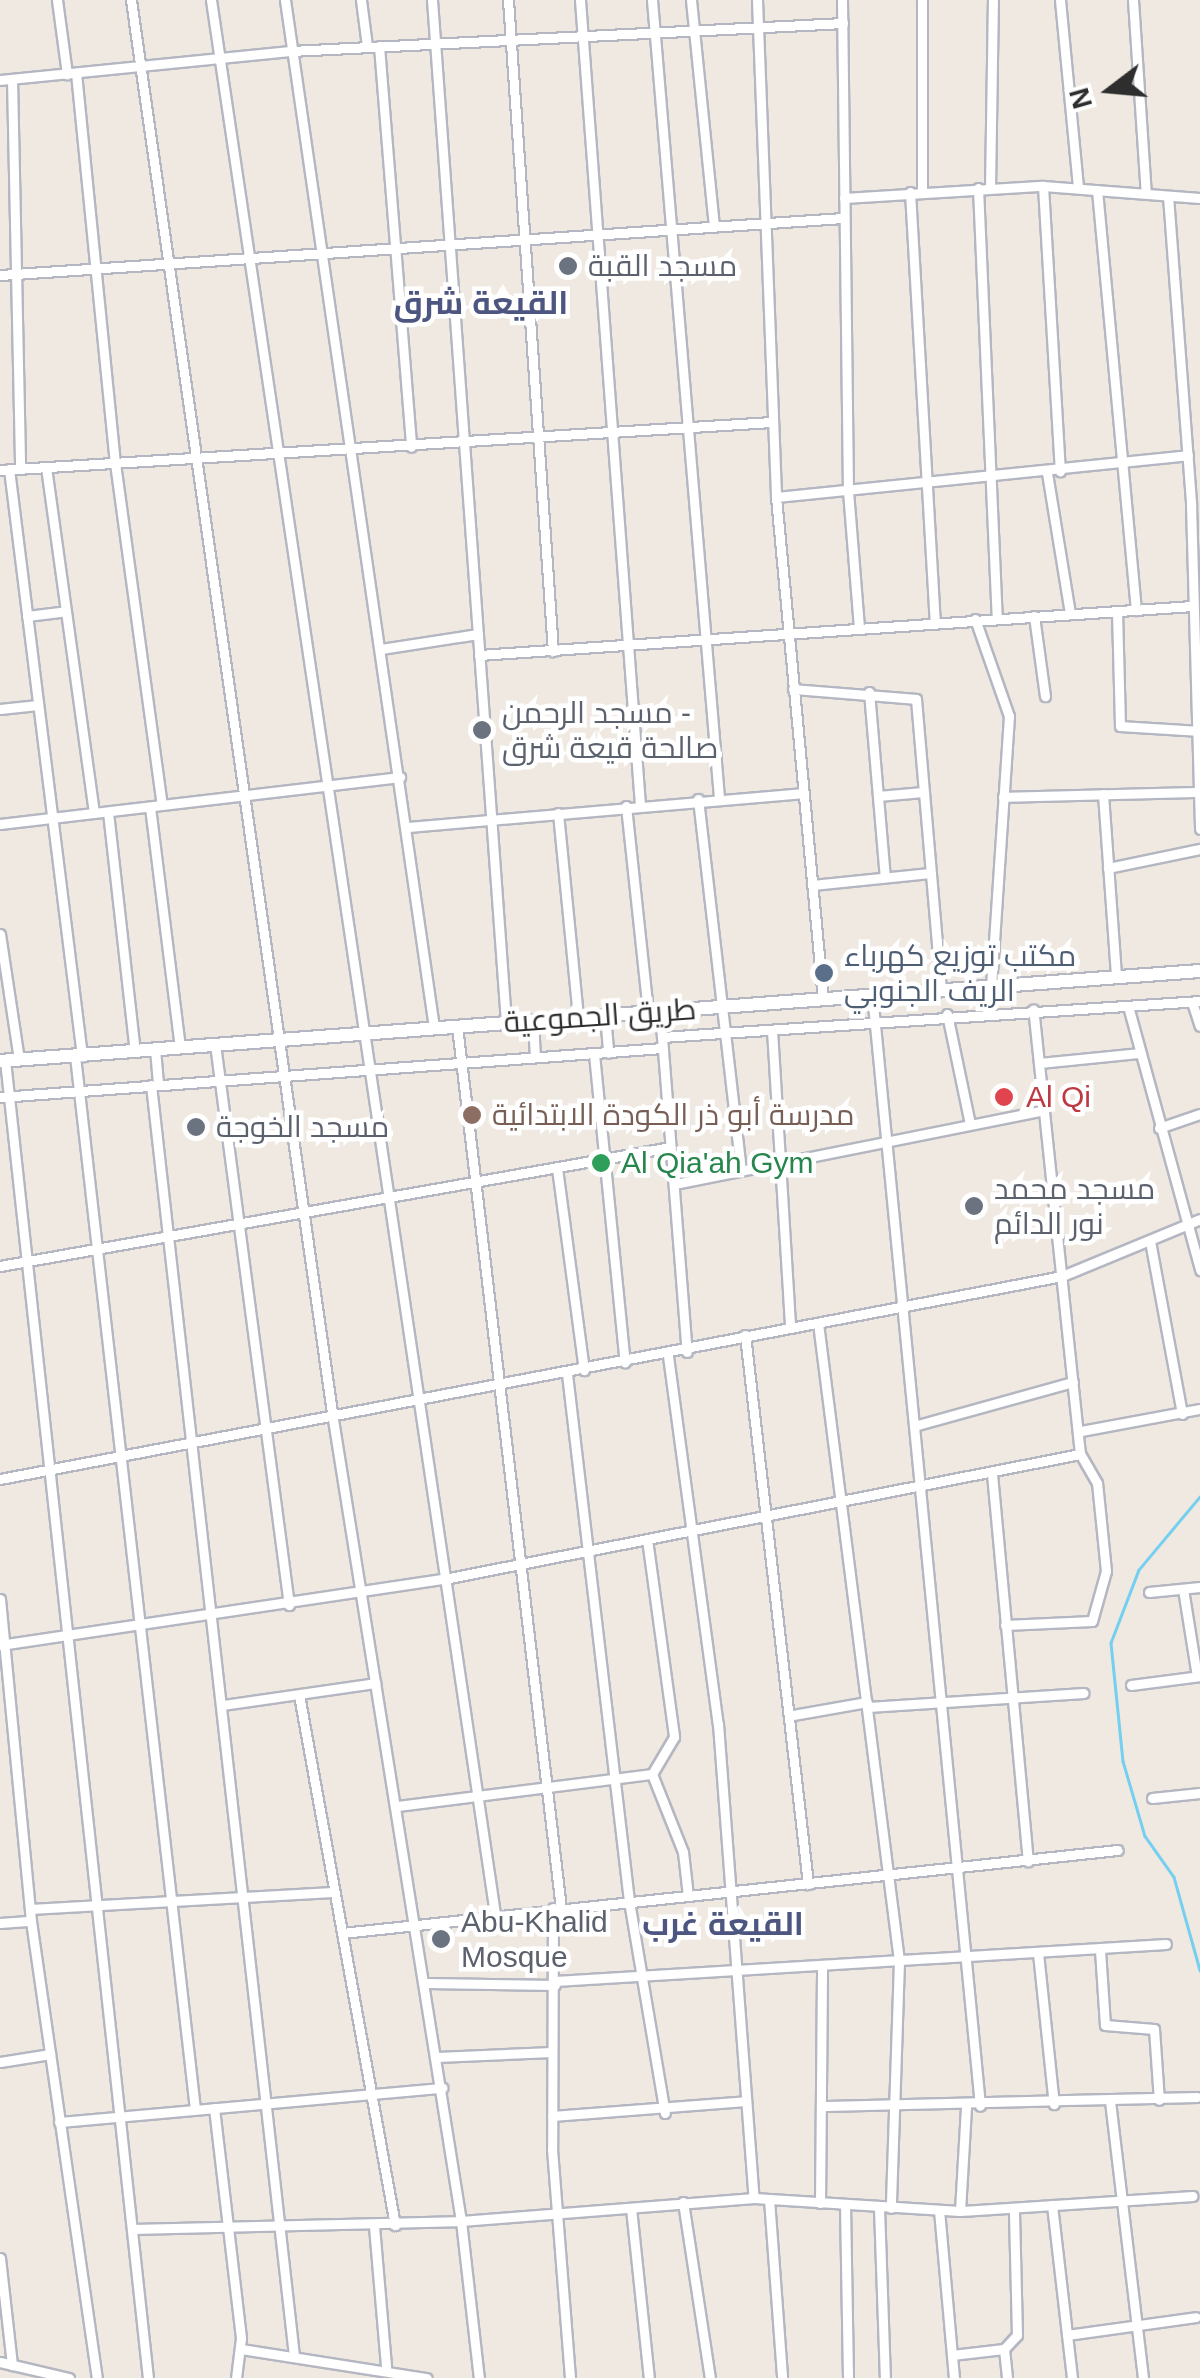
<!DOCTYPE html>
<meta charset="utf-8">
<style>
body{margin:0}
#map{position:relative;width:1200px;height:2378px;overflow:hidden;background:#efe9e1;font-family:Helvetica,Cairo,sans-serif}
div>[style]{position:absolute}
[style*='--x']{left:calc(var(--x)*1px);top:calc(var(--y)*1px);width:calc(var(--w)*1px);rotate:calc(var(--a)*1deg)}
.stream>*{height:2.5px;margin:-1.25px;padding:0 1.25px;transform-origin:1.25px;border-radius:1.25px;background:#75cff0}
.roads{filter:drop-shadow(2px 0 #b4b7c1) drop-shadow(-2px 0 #b4b7c1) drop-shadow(0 2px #b4b7c1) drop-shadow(0 -2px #b4b7c1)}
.street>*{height:9px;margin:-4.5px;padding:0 4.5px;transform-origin:4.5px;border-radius:4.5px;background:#fff}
.secondary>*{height:12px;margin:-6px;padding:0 6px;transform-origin:6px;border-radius:6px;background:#fff}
.dots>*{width:28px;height:28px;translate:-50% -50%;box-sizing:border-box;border:5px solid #fff;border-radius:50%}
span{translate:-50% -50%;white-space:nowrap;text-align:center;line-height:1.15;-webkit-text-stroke:9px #fff;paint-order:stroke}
.worship-label{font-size:30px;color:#5b616d}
.left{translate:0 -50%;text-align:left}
.service-label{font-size:30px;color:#4e5e75}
.street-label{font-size:30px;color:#2e2e2e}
.health-label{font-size:30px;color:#be3a42}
.education-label{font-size:30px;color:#785e54}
.leisure-label{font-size:30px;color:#27864d}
.neighbourhood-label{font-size:32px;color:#4d5680;font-weight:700}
.north{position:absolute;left:1060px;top:40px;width:100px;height:100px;-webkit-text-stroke:8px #fff;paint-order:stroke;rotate:254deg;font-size:28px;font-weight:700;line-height:40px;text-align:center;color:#2e2e2e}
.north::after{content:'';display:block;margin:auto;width:35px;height:45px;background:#2e2e2e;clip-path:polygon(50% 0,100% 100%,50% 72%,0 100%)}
</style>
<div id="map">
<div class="stream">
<i style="--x:1200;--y:1497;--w:95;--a:129.9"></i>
<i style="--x:1139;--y:1570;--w:78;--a:111"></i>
<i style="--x:1111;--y:1643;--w:119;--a:84.2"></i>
<i style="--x:1123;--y:1761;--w:78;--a:73.7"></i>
<i style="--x:1145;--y:1836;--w:50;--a:54.7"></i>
<i style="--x:1174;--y:1877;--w:97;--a:74.4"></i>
</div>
<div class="roads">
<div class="street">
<i style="--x:57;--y:0;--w:75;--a:82.3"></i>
<i style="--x:131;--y:0;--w:1427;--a:81.9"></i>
<i style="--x:332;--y:1413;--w:818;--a:80.93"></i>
<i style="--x:461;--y:2221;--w:294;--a:-4.5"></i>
<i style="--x:754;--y:2198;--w:206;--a:3.6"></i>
<i style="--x:960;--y:2211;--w:233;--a:-3.7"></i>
<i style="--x:211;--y:0;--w:1935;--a:81.56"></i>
<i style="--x:285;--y:0;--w:1039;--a:81.75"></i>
<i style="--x:361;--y:0;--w:46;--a:82.6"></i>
<i style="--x:432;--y:0;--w:1026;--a:85.86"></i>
<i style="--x:508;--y:0;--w:653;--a:86.05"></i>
<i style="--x:580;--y:0;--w:807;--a:85.74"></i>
<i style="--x:652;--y:0;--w:801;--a:85.2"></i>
<i style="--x:691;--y:0;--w:226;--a:84.2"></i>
<i style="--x:757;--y:0;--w:497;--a:87.8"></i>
<i style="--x:776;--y:497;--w:504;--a:84.65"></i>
<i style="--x:842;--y:0;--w:491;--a:89.3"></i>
<i style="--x:848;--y:491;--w:137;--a:85.4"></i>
<i style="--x:922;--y:0;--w:191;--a:90"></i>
<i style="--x:1060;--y:0;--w:189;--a:84.5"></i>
<i style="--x:1133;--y:0;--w:194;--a:86.2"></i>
<i style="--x:379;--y:46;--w:402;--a:85.4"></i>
<i style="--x:76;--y:73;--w:392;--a:84.3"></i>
<i style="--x:115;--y:463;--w:345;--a:82.2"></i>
<i style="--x:12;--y:79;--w:390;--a:88.8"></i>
<i style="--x:0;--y:80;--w:292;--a:-5.7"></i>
<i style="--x:291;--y:51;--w:553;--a:-2.9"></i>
<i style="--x:1043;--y:186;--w:286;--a:86.6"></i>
<i style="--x:978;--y:188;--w:430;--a:87.5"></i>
<i style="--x:990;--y:188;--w:188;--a:-89.1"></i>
<i style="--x:1097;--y:190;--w:422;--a:84.7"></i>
<i style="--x:910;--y:192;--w:431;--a:86.7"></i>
<i style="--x:1168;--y:196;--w:309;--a:85.7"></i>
<i style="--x:1191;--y:504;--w:325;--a:88.4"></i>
<i style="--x:844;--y:198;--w:199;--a:-3.5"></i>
<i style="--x:1043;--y:186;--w:157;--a:4.4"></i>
<i style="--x:0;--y:275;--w:845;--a:-3.87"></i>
<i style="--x:46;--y:467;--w:349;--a:82.1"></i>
<i style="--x:9;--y:469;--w:592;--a:82.91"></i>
<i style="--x:0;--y:470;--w:773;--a:-3.56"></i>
<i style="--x:1047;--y:473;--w:143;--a:80.7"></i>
<i style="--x:776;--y:497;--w:414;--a:-5.8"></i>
<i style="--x:1117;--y:611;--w:115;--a:88.5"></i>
<i style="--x:1120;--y:726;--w:80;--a:3.6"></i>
<i style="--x:27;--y:616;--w:39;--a:-7"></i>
<i style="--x:1034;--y:616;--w:81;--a:82.2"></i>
<i style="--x:975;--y:619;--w:103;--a:70.7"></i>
<i style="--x:1009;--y:716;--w:270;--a:93.8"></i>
<i style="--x:381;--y:649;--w:98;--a:-8.8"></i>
<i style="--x:479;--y:655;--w:715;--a:-3.93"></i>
<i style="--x:793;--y:689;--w:123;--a:4.6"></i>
<i style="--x:916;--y:699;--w:291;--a:85.1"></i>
<i style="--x:869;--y:692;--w:186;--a:85.1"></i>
<i style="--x:0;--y:709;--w:38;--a:-6"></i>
<i style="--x:1103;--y:794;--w:182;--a:85.9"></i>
<i style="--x:878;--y:796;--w:45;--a:-5.1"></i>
<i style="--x:1003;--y:797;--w:197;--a:-1.5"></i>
<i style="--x:698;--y:799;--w:374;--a:83.4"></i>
<i style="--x:626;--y:806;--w:208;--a:83.9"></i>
<i style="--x:150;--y:807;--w:242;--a:82.9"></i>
<i style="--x:108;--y:812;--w:241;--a:83.6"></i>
<i style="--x:558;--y:813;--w:205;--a:84.4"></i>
<i style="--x:0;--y:824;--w:403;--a:-6.7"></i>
<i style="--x:408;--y:827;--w:395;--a:-4.9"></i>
<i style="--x:1108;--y:868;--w:94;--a:-11.7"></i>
<i style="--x:812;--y:885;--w:119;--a:-5.8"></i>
<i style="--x:0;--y:934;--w:127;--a:81.4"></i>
<i style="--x:872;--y:994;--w:1117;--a:84.45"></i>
<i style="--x:1192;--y:1002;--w:25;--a:72"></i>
<i style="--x:1128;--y:1006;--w:274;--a:74.7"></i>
<i style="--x:660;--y:1012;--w:341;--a:85.5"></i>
<i style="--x:947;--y:1014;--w:112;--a:78.2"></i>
<i style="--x:605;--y:1015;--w:38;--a:85"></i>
<i style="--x:533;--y:1020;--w:37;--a:87"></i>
<i style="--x:457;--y:1026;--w:888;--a:83.28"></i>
<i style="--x:772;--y:1030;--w:298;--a:86.5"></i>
<i style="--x:662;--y:1037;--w:539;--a:-3.83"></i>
<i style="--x:215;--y:1044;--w:566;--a:82.49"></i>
<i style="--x:155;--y:1049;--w:36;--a:85"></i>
<i style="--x:594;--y:1054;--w:310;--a:84.3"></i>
<i style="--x:75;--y:1056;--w:1060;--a:83.5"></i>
<i style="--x:5;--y:1060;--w:1326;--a:83.81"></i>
<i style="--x:1039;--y:1063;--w:100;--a:-5.7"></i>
<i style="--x:151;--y:1085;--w:1279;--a:83.58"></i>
<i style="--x:0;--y:1097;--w:664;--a:-4.23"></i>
<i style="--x:1159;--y:1128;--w:43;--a:-18.9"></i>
<i style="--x:557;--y:1168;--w:204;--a:82.4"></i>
<i style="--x:675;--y:1184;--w:376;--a:-11.3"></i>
<i style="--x:1150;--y:1241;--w:176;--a:79.5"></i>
<i style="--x:0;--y:1266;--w:681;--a:-10.06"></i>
<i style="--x:818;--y:1323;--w:643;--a:82.76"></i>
<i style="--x:899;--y:1961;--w:247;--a:91.9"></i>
<i style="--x:745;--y:1335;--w:553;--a:83.45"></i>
<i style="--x:668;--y:1356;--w:371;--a:82.3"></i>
<i style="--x:718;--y:1724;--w:475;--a:85.7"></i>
<i style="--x:567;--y:1374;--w:531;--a:83.29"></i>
<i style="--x:629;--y:1901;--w:215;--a:80.4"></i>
<i style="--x:914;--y:1426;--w:165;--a:-15.5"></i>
<i style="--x:1081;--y:1431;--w:121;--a:-10.5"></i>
<i style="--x:992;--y:1474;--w:389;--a:84.7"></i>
<i style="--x:0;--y:1479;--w:1081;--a:-10.82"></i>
<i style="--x:1062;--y:1276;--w:149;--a:-22.4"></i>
<i style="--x:647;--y:1539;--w:200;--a:82.2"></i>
<i style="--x:674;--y:1737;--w:43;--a:120.7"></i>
<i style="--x:1183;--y:1589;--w:88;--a:80.9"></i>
<i style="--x:1149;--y:1592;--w:51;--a:-5.6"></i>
<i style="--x:0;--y:1599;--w:323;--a:84.5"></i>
<i style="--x:31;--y:1921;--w:462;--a:81.8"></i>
<i style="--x:1005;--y:1625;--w:87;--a:-2.6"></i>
<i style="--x:1092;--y:1621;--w:52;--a:-74.4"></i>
<i style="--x:1106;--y:1571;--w:88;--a:-95.8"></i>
<i style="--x:1097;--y:1483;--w:34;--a:-120"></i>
<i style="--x:1080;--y:1454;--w:447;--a:-96"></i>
<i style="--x:0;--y:1645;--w:449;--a:-8.5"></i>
<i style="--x:444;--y:1579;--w:648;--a:-11.12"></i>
<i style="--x:1131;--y:1685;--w:70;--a:-7.4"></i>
<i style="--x:299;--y:1695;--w:539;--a:79.73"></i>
<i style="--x:223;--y:1705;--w:154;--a:-8.2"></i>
<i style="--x:868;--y:1707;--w:216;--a:-3.7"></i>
<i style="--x:793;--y:1715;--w:75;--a:-10"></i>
<i style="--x:652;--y:1774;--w:84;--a:68.3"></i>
<i style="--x:683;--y:1852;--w:44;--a:83.5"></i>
<i style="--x:1152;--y:1798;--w:48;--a:-5.9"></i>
<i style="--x:398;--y:1806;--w:256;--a:-7.2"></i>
<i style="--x:553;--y:1908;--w:241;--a:90.2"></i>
<i style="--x:552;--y:2149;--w:230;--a:85.5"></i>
<i style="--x:30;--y:1909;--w:303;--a:-3.2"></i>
<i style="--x:0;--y:1923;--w:31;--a:-4"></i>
<i style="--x:342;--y:1933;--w:780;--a:-6.11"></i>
<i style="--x:1100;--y:1950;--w:75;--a:86.2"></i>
<i style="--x:1105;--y:2025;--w:49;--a:4.7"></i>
<i style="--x:1154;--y:2029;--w:71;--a:86"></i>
<i style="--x:1038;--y:1953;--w:152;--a:84"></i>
<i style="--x:555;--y:1981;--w:612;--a:-3.47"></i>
<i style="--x:427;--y:1983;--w:128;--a:0.9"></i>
<i style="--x:437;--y:2057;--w:115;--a:-2.5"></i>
<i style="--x:0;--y:2062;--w:51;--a:-9.1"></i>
<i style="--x:1110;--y:2101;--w:279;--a:83.2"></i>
<i style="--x:826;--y:2106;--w:371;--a:-1.4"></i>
<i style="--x:214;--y:2108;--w:232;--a:83.3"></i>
<i style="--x:241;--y:2338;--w:40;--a:97.1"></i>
<i style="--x:552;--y:2116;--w:194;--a:-4.4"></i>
<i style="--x:59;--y:2122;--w:385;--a:-5.1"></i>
<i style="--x:769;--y:2199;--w:179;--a:85.8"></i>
<i style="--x:683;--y:2202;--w:178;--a:81.3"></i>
<i style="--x:820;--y:2203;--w:238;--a:-89.5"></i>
<i style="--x:845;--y:2205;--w:173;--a:89"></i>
<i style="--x:1052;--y:2205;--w:174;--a:83.4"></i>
<i style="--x:631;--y:2208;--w:171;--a:84"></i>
<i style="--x:879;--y:2208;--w:170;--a:88"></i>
<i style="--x:939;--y:2210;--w:169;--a:84.9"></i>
<i style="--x:960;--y:2211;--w:105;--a:-86.7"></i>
<i style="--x:374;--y:2226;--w:141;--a:85.1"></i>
<i style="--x:137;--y:2229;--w:324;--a:-1.4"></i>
<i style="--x:461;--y:2221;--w:158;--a:83.5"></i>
<i style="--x:0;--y:2258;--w:108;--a:83.6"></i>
<i style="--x:1067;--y:2335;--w:130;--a:-7.9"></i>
<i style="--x:241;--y:2349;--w:188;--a:8.9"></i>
<i style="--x:1004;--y:2349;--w:29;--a:84"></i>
<i style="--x:952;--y:2355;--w:52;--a:-6.6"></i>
<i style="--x:1004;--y:2349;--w:19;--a:-47"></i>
<i style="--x:1017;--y:2335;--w:127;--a:-91.4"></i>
<i style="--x:0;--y:2362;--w:71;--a:13.1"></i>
</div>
<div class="secondary">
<i style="--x:0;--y:1061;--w:1203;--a:-4.29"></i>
</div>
</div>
<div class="dots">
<i style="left:568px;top:266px;background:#6b7280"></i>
<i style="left:482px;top:730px;background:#6b7280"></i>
<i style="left:824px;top:973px;background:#5c6f8a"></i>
<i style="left:1004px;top:1097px;background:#e0444e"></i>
<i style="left:472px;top:1115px;background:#8d6e63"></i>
<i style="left:196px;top:1127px;background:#6b7280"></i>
<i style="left:601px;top:1163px;background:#2e9e5b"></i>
<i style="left:974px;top:1206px;background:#6b7280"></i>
<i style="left:441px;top:1939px;background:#6b7280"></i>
</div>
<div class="worship-label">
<span class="left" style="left:588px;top:266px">مسجد القبة</span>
<span class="left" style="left:502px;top:730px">مسجد الرحمن -<br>صالحة قيعة شرق</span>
<span class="left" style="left:216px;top:1127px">مسجد الخوجة</span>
<span class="left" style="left:994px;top:1206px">مسجد محمد<br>نور الدائم</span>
<span class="left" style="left:461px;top:1939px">Abu-Khalid<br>Mosque</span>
</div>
<div class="service-label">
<span class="left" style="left:844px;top:973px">مكتب توزيع كهرباء<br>الريف الجنوبي</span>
</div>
<div class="street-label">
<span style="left:600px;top:1016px;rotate:-4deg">طريق الجموعية</span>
</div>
<div class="health-label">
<span class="left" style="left:1026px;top:1097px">Al Qi</span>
</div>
<div class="education-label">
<span class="left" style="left:492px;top:1115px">مدرسة أبو ذر الكودة الابتدائية</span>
</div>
<div class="leisure-label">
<span class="left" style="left:621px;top:1163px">Al Qia'ah Gym</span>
</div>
<div class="neighbourhood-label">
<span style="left:481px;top:303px">القيعة شرق</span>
<span style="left:723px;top:1924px">القيعة غرب</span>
</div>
<div class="north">N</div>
</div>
